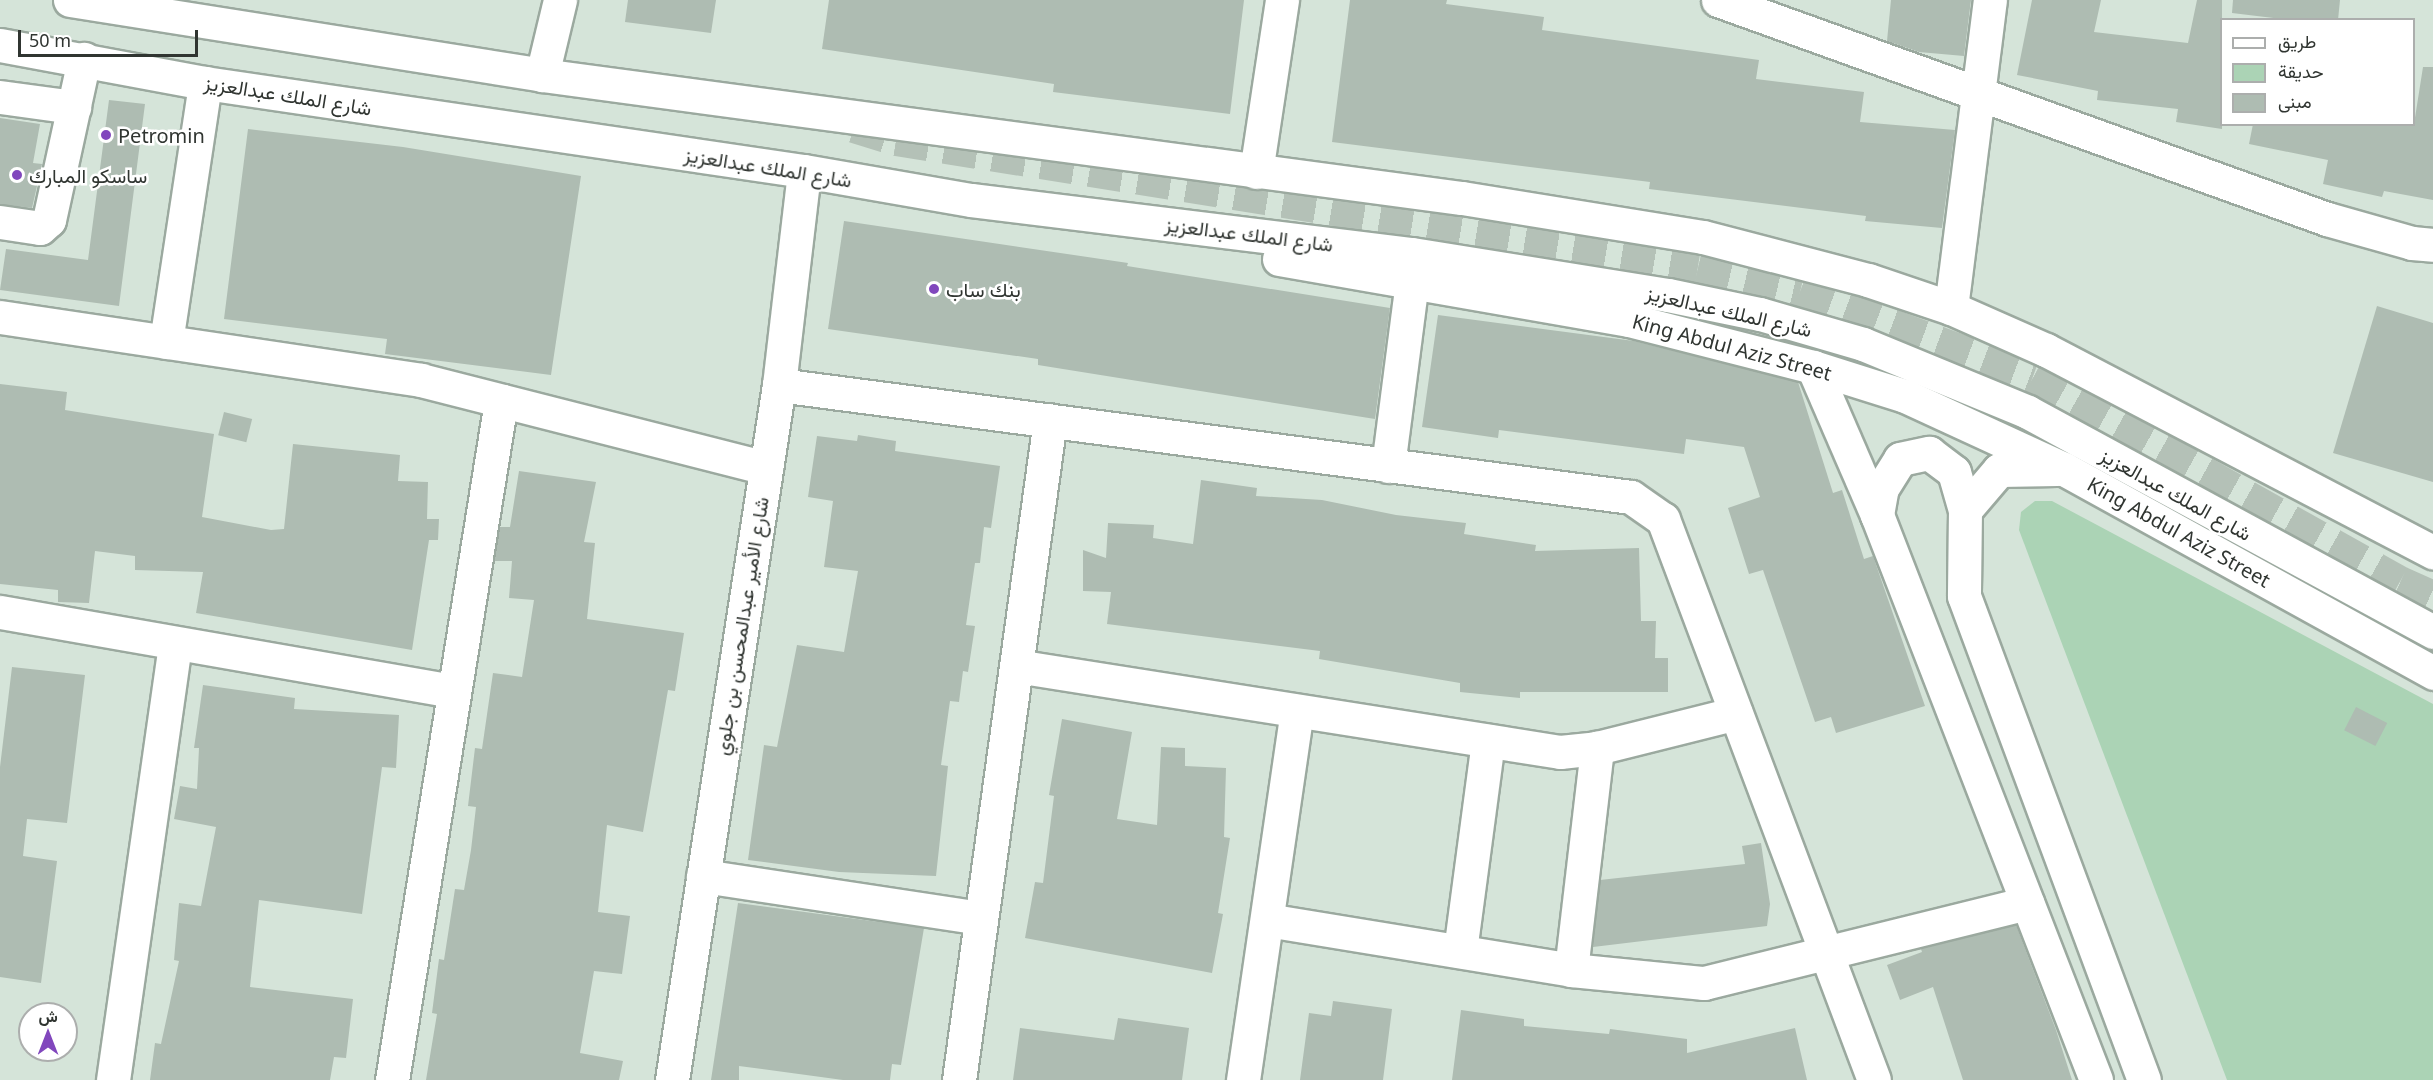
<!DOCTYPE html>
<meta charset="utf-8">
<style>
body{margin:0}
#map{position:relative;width:2433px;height:1080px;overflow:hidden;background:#d5e4d9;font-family:"Noto Sans",Vazirmatn,sans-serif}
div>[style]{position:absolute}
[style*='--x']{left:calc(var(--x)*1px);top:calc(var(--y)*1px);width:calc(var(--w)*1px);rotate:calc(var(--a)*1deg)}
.green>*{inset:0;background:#abd3b5}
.building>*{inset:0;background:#aebcb2;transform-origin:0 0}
.minor-tunnel>*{height:33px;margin-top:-16.5px;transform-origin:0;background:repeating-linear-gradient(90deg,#b4c1b7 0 33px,transparent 0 49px)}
.roads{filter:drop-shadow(2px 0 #9ba99f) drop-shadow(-2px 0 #9ba99f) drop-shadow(0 2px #9ba99f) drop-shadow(0 -2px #9ba99f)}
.minor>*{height:33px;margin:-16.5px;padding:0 16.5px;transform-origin:16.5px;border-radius:16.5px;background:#fff}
.dots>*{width:16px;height:16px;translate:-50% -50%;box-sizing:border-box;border:3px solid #fff;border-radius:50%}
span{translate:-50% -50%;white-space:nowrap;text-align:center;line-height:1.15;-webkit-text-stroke:5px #fff;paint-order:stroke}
.street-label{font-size:20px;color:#303531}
.poi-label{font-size:20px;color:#303531}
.left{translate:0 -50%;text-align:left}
.legend{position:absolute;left:2220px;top:18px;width:195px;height:108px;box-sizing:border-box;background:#fff;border:2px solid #acaead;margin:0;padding:8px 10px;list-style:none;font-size:18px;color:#303531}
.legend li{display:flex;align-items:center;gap:12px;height:30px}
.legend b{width:30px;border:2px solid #acaead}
.north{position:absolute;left:18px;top:1002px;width:60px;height:60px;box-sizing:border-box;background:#fff;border:2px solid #acaead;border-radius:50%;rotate:0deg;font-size:16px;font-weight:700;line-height:24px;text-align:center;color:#303531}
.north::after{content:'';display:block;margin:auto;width:21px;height:27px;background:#8147bd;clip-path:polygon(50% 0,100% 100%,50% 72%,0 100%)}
.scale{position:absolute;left:18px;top:30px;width:180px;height:27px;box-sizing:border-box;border:3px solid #303531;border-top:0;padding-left:8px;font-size:18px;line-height:21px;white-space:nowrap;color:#303531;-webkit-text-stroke:4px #fff;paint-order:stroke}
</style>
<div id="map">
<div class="green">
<i style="clip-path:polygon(2035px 501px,2052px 501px,2433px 704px,2433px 1080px,2227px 1080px,2019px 530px,2021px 512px)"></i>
</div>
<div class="building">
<i style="clip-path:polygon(628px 0,716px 0,711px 33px,625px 22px)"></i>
<i style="clip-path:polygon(829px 0,1244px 0,1230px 114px,1053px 92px,1054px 84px,822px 49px)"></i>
<i style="clip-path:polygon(1350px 0,1447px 0,1446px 4px,1544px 17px,1542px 30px,1759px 60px,1756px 79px,1864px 92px,1860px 122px,1955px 130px,1942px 228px,1865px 221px,1866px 216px,1649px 189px,1650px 182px,1332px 142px)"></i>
<i style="clip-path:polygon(1891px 0,1971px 0,1964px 56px,1919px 52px,1887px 41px)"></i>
<i style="clip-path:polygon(2032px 0,2101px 0,2094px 32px,2188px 43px,2197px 0,2222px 0,2222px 129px,2176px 122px,2178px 109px,2097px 100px,2098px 91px,2017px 75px)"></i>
<i style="clip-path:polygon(2233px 0,2340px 0,2338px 20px,2290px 20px,2232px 13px)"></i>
<i style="clip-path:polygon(2423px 67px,2433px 67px,2433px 200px,2384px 191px,2382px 197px,2323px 184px,2328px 160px,2249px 144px,2253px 124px,2414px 124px)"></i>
<i style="clip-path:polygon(109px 100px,145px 104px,119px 306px,0 290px,6px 249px,88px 260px)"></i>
<i style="clip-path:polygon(0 118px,40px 124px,33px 163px,42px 164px,32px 208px,0 204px)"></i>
<i style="clip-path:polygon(248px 129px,403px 147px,581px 176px,551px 375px,385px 354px,387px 339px,224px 319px)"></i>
<i style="clip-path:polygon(844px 221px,1128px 263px,1127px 266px,1390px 308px,1375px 419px,1038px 365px,1038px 359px,828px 329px)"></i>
<i style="clip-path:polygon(2377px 306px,2433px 323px,2433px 482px,2333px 453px)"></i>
<i style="clip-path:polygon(1438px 315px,1634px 341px,1798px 382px,1833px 493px,1842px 490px,1864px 559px,1873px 556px,1925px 706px,1836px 733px,1831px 717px,1815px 722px,1763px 570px,1749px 574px,1728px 508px,1760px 497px,1744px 447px,1686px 439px,1684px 454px,1499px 430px,1498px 438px,1422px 427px)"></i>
<i style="clip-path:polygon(0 384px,67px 392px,65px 410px,214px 434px,202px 517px,271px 530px,284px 529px,293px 444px,400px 455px,398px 481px,428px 482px,427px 519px,439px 519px,438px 540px,429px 540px,412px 650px,196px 613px,203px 572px,135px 570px,135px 556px,95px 551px,89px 603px,58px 602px,58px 590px,0 584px)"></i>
<i style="left:224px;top:412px;width:29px;height:24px;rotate:14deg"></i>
<i style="clip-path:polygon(858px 435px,896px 441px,895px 451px,1000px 466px,991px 528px,984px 527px,980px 563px,975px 563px,966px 625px,975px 626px,968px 672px,963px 671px,959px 702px,950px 701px,941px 765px,948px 766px,936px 876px,839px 872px,748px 860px,764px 745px,777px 747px,797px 645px,844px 652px,858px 571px,824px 567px,833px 501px,808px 497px,817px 436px,857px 441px)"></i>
<i style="clip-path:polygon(519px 471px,596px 482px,584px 542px,595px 543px,587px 619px,684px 633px,675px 691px,668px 690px,643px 832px,607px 825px,598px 912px,630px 916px,622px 974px,594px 971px,580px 1053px,623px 1061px,619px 1080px,426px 1080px,437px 1014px,432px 1013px,439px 959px,444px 960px,455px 889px,464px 890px,471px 850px,476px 807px,468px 806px,475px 748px,482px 749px,493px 673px,522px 677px,534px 600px,509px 598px,512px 561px,494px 561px,500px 527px,510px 527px)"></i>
<i style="clip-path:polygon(1201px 480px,1257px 488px,1256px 496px,1322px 500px,1396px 515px,1466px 523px,1464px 534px,1536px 545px,1535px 551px,1639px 548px,1641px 621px,1656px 621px,1655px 658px,1668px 658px,1668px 692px,1520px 692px,1520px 698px,1460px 692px,1460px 683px,1319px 659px,1320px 651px,1107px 624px,1111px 592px,1083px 591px,1083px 550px,1106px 558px,1108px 523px,1154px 525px,1153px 538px,1193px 544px)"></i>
<i style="clip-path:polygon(12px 667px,85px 675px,67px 823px,27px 819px,23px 856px,57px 861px,41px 983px,0 977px,0 767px)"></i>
<i style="clip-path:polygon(203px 685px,295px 698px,294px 709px,399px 715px,396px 768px,382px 767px,362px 914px,259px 900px,250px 987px,353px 999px,346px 1058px,334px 1057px,330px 1080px,150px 1080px,155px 1043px,161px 1044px,179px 961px,174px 960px,179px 903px,201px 906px,216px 827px,174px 819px,180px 786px,197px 789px,199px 748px,194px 748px)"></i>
<i style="left:2356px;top:707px;width:35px;height:26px;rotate:27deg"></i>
<i style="clip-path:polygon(1062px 719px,1132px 732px,1117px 819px,1157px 825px,1161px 747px,1185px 748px,1185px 766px,1226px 768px,1224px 837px,1230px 838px,1218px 913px,1223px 914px,1212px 973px,1025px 938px,1035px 882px,1043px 883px,1054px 796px,1049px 795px)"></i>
<i style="clip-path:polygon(1761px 843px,1770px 904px,1767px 926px,1593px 947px,1600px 880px,1745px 864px,1742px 846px)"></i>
<i style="clip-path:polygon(738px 903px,924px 928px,901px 1065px,892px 1064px,890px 1080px,843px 1080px,739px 1066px,739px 1080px,711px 1080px)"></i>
<i style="clip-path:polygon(2016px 925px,2056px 1030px,2072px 1080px,1963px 1080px,1933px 987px,1900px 1000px,1887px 965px,1922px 952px,1921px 949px)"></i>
<i style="clip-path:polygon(1333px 1001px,1392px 1009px,1383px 1080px,1300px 1080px,1309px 1013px,1331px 1016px)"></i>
<i style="clip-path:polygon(1461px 1010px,1524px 1019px,1524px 1026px,1609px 1034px,1610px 1029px,1687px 1039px,1687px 1053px,1795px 1028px,1807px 1080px,1452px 1080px)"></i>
<i style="clip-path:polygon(1118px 1018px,1189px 1028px,1182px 1080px,1013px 1080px,1020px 1028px,1114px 1040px)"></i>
</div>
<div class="minor-tunnel">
<i style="--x:854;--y:126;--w:44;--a:17.2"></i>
<i style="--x:896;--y:139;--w:812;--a:9.07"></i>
<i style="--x:1698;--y:267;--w:105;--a:13.2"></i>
<i style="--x:1800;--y:291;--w:248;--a:20.3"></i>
<i style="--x:2033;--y:377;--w:420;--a:29.2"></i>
<i style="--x:2400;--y:582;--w:36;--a:24"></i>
</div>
<div class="roads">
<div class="minor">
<i style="--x:70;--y:0;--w:478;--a:9"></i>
<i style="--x:542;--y:75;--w:928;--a:7.62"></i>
<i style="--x:1462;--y:198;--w:244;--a:9.2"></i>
<i style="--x:1703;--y:237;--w:171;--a:14.6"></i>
<i style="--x:1868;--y:280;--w:88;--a:18.6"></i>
<i style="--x:1951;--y:308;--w:104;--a:23.9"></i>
<i style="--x:2046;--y:350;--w:437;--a:27.6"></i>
<i style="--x:1718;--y:0;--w:647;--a:19.78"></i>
<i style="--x:2327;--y:219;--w:88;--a:15.8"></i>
<i style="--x:2412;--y:243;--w:21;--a:5"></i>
<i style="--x:0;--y:45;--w:208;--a:10.5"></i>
<i style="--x:205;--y:83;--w:605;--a:8.36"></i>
<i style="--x:804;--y:171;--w:169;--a:9.9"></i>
<i style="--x:971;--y:200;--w:444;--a:7"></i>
<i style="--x:1412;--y:254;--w:259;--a:9.1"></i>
<i style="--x:1668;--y:295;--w:94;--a:11.7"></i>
<i style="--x:1760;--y:314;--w:107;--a:16.2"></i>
<i style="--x:1863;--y:344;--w:178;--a:22.4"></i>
<i style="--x:2028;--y:412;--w:461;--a:28.5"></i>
<i style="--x:542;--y:75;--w:77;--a:-76.5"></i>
<i style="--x:0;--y:97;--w:75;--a:7.7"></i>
<i style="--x:1256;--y:172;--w:174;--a:-81.4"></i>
<i style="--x:0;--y:222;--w:40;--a:8.5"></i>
<i style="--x:40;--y:228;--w:12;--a:-42"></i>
<i style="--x:49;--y:220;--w:165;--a:-77.7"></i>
<i style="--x:1279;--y:259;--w:355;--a:9.9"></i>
<i style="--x:1629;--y:320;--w:190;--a:14.3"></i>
<i style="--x:1813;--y:367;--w:96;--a:17.5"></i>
<i style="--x:1905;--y:396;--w:175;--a:24.7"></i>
<i style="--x:2064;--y:469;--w:422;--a:28.9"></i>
<i style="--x:1951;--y:308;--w:310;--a:-82.8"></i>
<i style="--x:0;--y:317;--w:426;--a:8.5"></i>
<i style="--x:421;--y:380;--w:356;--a:14.3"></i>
<i style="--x:166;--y:342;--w:262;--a:-81.4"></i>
<i style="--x:1813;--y:367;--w:161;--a:66.6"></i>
<i style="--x:1877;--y:515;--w:606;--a:68.81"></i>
<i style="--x:779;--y:385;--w:859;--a:7.49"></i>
<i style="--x:1631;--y:497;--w:39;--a:35"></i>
<i style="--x:1663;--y:519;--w:599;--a:69.39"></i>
<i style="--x:1388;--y:466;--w:187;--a:-82.6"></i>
<i style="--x:2057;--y:469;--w:58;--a:179"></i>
<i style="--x:1999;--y:470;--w:52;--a:130.4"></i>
<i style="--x:1965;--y:510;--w:86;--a:90.7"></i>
<i style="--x:1964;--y:596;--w:516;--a:69.6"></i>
<i style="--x:1877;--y:515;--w:27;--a:-80"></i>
<i style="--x:1882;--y:488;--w:34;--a:-58"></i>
<i style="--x:1900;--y:459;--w:30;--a:-12"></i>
<i style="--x:1929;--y:453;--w:31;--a:37"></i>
<i style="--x:1954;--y:472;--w:40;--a:74"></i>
<i style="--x:0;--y:612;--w:459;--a:9.9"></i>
<i style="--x:1016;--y:666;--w:551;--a:8.98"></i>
<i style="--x:1560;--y:752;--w:37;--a:-6"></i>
<i style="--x:1597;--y:748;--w:143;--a:-14.1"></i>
<i style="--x:703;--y:876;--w:281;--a:8.6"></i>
<i style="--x:1267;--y:920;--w:308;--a:9.3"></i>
<i style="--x:1571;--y:970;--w:134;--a:5.6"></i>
<i style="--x:1704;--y:983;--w:333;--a:-13.9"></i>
<i style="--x:1460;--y:951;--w:212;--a:-82.4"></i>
<i style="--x:1571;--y:970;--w:224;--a:-83.3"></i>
<i style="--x:113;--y:1080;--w:441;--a:-81.9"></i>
<i style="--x:392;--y:1080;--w:688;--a:-80.88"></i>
<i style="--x:672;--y:1080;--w:703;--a:-81.25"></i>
<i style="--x:779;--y:385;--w:215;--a:-83.3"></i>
<i style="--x:959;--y:1080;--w:666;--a:-82.15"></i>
<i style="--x:1243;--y:1080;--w:373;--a:-81.7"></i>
</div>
</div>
<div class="dots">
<i style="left:106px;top:135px;background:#8147bd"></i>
<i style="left:17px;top:175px;background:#8147bd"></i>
<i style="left:934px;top:289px;background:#8147bd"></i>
</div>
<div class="street-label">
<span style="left:288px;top:95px;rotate:9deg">شارع الملك عبدالعزيز</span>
<span style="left:768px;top:167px;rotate:9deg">شارع الملك عبدالعزيز</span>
<span style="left:1249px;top:234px;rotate:7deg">شارع الملك عبدالعزيز</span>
<span style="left:1729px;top:311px;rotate:13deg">شارع الملك عبدالعزيز</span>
<span style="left:1732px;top:347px;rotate:15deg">King Abdul Aziz Street</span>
<span style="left:2176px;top:494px;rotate:29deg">شارع الملك عبدالعزيز</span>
<span style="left:2179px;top:532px;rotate:29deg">King Abdul Aziz Street</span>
<span style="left:741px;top:626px;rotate:-81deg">شارع الأمير عبدالمحسن بن جلوي</span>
</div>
<div class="poi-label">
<span class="left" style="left:118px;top:135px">Petromin</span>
<span class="left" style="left:29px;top:175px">ساسكو المبارك</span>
<span class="left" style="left:946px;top:289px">بنك ساب</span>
</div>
<ul class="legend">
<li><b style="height:8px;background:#fff"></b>طريق</li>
<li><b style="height:16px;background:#abd3b5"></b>حديقة</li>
<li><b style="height:16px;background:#aebcb2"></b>مبنى</li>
</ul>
<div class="north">ش</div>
<div class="scale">50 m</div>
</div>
